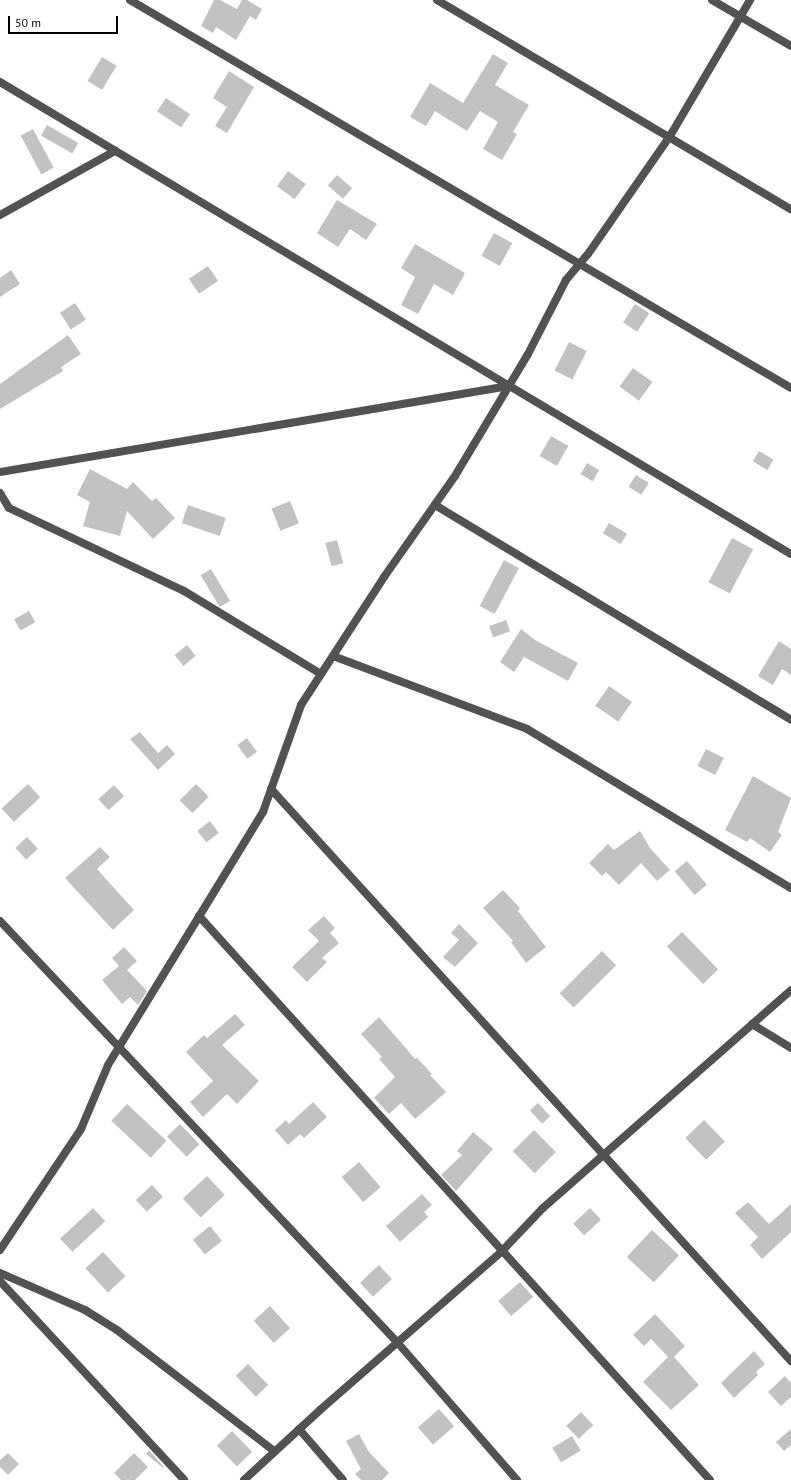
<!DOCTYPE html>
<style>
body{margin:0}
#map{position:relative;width:791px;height:1480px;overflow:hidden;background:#fff;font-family:"PT Sans",sans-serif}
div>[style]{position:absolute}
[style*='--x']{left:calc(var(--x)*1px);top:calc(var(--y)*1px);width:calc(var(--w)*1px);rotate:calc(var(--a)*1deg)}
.building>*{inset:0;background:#c2c2c2;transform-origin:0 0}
.street>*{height:8px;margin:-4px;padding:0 4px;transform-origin:4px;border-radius:4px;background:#525252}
span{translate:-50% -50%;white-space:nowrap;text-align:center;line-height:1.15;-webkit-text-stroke:3.5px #fff;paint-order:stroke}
.scale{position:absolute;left:8px;top:16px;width:110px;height:18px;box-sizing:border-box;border:2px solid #000;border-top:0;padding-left:5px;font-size:12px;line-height:14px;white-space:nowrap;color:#000;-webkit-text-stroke:3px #fff;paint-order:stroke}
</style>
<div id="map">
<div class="building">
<i style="clip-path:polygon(214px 0,220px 0,237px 9px,242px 0,247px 0,262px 9px,256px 20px,250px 16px,236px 40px,216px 27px,213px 33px,201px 26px)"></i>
<i style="clip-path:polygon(493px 54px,508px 63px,495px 85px,529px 105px,513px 132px,517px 134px,502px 160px,483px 149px,498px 122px,480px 111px,467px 131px,435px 111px,426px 126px,410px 117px,430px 83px,463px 103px)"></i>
<i style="left:102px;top:57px;width:17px;height:28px;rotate:31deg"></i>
<i style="clip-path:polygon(229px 71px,254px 87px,227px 133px,215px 126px,227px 107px,213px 98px)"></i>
<i style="left:166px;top:98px;width:29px;height:16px;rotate:34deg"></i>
<i style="left:47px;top:125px;width:36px;height:12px;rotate:30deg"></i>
<i style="left:33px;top:129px;width:44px;height:14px;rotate:62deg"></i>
<i style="left:288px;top:171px;width:22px;height:19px;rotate:36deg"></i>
<i style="left:337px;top:175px;width:20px;height:14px;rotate:41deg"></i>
<i style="clip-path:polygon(337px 200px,377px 224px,366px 240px,350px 229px,338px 247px,317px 233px)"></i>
<i style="left:494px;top:233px;width:21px;height:26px;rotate:29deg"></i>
<i style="clip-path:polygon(415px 244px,465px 273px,453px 295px,434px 284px,418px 314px,401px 305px,415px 277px,401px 268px)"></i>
<i style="left:208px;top:266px;width:18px;height:23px;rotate:56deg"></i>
<i style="clip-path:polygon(11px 270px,20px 284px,0 297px,0 278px)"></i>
<i style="left:75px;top:303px;width:20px;height:18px;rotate:57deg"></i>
<i style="left:635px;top:304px;width:17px;height:22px;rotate:33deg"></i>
<i style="clip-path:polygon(68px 335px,81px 354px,61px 367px,63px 371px,0 409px,0 384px)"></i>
<i style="left:569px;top:342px;width:20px;height:32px;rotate:27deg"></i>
<i style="left:633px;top:368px;width:24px;height:23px;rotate:36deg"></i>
<i style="left:551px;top:436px;width:20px;height:23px;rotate:30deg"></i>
<i style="left:759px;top:451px;width:17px;height:12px;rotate:31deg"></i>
<i style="left:587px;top:463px;width:14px;height:13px;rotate:30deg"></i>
<i style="clip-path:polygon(90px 469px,127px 489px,133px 482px,152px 501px,156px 498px,175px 518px,153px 539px,127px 511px,120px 536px,83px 526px,90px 502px,77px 495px)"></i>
<i style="left:636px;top:475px;width:15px;height:14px;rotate:32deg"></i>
<i style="left:290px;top:501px;width:24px;height:20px;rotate:68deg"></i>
<i style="left:188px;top:505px;width:40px;height:19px;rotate:19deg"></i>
<i style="left:609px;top:523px;width:21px;height:12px;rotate:31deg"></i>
<i style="left:732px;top:538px;width:24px;height:50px;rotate:28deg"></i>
<i style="left:337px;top:540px;width:24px;height:12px;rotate:75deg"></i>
<i style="left:504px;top:560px;width:17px;height:52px;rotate:28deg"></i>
<i style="left:211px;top:569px;width:37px;height:12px;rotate:59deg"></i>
<i style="left:29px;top:611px;width:13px;height:17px;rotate:61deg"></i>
<i style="left:506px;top:620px;width:12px;height:18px;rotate:70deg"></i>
<i style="clip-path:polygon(521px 629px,535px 640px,578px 663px,568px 681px,524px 657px,514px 672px,500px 662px)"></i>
<i style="clip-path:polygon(779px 641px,791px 649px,791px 675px,782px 669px,773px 685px,758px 676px)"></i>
<i style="left:187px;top:645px;width:14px;height:16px;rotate:51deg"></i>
<i style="left:609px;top:686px;width:28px;height:24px;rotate:35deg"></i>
<i style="clip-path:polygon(140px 732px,158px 753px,167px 745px,175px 754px,158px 770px,130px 739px)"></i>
<i style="left:247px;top:738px;width:17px;height:12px;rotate:54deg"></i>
<i style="left:706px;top:749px;width:20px;height:19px;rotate:27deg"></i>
<i style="clip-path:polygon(753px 776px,791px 798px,778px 832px,782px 835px,770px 852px,750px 838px,747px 842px,725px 830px)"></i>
<i style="left:28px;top:784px;width:18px;height:36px;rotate:47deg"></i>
<i style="left:196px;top:784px;width:18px;height:23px;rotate:45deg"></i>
<i style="left:114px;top:785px;width:15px;height:21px;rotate:48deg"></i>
<i style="left:210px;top:821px;width:15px;height:16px;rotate:53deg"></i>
<i style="clip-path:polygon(640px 831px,650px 848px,670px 870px,657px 881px,641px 863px,619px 885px,606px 872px,602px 876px,589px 863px,608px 844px,614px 850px)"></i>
<i style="left:27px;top:837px;width:16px;height:16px;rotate:47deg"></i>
<i style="clip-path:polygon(100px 847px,110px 857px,97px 869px,134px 910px,113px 930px,65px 878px)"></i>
<i style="left:687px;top:861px;width:31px;height:16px;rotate:50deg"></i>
<i style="clip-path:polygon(503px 890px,520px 908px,518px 911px,546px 947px,526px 963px,511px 942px,513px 941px,483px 908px)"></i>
<i style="clip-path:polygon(324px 916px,335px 928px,330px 933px,339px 943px,322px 958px,327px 962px,307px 982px,292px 967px,319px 941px,308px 930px)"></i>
<i style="clip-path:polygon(459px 924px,478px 943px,455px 967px,443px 957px,459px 940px,451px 933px)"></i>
<i style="left:682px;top:932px;width:52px;height:21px;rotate:46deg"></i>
<i style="clip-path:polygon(124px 947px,137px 961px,127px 970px,147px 991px,138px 1005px,130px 997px,122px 1004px,102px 980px,119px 966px,112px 958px)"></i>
<i style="left:602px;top:951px;width:20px;height:60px;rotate:45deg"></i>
<i style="clip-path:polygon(235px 1014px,245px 1025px,222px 1045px,259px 1081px,237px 1104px,227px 1094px,203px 1117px,190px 1102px,213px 1081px,186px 1052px,204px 1035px,207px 1038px)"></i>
<i style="clip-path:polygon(379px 1017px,415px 1059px,417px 1058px,432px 1074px,430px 1075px,446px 1092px,415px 1119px,401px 1103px,389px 1114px,374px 1098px,395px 1077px,379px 1059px,382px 1057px,361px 1034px)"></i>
<i style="clip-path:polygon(313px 1102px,327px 1117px,304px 1138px,300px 1134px,288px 1145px,275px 1130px,286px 1120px,289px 1124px)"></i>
<i style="left:538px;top:1103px;width:18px;height:11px;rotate:47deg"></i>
<i style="left:127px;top:1104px;width:54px;height:23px;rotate:43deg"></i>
<i style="left:704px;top:1120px;width:30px;height:26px;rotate:46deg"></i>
<i style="left:180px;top:1124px;width:28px;height:18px;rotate:46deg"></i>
<i style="left:534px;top:1130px;width:31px;height:30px;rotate:45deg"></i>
<i style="clip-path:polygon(473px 1132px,493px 1149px,456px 1191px,441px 1175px,462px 1155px,457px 1151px)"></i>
<i style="left:359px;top:1162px;width:33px;height:23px;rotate:49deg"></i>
<i style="left:207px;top:1176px;width:26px;height:33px;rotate:47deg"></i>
<i style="left:152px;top:1185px;width:16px;height:22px;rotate:47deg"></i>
<i style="clip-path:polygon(422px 1194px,432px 1205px,424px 1212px,428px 1217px,400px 1242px,386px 1226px)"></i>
<i style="clip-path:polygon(748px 1202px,769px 1224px,791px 1204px,791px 1232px,762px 1259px,750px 1245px,758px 1237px,735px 1213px)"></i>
<i style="left:93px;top:1208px;width:18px;height:45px;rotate:47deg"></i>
<i style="left:590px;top:1208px;width:16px;height:23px;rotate:47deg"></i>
<i style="left:210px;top:1226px;width:19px;height:22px;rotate:51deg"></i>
<i style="left:652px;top:1230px;width:37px;height:37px;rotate:43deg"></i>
<i style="left:103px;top:1252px;width:33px;height:24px;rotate:47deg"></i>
<i style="left:379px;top:1265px;width:19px;height:26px;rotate:47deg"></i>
<i style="left:520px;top:1282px;width:20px;height:29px;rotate:49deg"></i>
<i style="left:270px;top:1306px;width:30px;height:22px;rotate:48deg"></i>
<i style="clip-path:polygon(655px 1314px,685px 1346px,674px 1357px,699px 1385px,671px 1410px,643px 1382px,668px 1357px,651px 1339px,644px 1346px,633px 1335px)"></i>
<i style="clip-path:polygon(754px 1351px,765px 1364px,756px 1372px,758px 1375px,734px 1398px,721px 1383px)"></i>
<i style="left:248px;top:1364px;width:29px;height:17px;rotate:46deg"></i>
<i style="clip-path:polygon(785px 1376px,791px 1383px,791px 1397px,781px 1406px,768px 1392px)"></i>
<i style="left:439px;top:1409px;width:23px;height:28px;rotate:49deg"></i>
<i style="left:581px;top:1412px;width:18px;height:20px;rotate:47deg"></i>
<i style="clip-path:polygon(791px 1429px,791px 1445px,784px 1451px,776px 1442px)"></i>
<i style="left:232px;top:1431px;width:29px;height:21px;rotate:46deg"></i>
<i style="clip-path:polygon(359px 1434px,369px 1452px,389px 1473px,382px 1480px,361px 1480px,355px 1474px,361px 1469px,346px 1441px)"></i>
<i style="left:572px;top:1436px;width:17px;height:23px;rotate:59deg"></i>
<i style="clip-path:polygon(149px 1450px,164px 1467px,163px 1468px,146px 1454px)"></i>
<i style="clip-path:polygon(8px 1453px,19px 1464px,8px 1475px,0 1467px,0 1460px)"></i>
<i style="clip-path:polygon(134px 1453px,148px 1467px,135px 1480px,121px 1480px,114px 1473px)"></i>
</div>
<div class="street">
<i style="--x:130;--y:0;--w:766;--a:30.41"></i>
<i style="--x:437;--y:0;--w:411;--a:30.6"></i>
<i style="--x:712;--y:0;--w:91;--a:30.2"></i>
<i style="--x:0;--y:82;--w:921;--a:30.83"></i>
<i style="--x:0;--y:215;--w:132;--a:-29.1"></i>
<i style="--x:0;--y:472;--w:516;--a:-9.59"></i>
<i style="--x:0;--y:493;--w:17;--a:59"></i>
<i style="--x:9;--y:508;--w:194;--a:25.4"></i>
<i style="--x:184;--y:591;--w:160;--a:31.2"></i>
<i style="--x:435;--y:505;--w:416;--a:31.1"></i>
<i style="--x:333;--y:656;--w:207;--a:20.6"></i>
<i style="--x:527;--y:729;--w:308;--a:31.1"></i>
<i style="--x:271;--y:789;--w:773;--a:47.73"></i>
<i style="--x:199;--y:916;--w:761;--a:47.82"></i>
<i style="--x:0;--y:921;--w:579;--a:46.68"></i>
<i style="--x:397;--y:1342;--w:183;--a:49"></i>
<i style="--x:752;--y:1024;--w:46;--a:31.6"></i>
<i style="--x:0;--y:1250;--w:146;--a:-56.2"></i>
<i style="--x:81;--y:1129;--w:69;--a:-67.1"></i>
<i style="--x:108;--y:1065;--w:297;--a:-58.5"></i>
<i style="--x:263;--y:812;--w:114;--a:-70.4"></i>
<i style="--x:301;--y:705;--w:153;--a:-57"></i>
<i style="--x:384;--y:577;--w:123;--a:-54.9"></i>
<i style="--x:455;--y:476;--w:142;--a:-59.1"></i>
<i style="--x:528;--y:354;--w:83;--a:-62.8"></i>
<i style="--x:566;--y:280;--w:34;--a:-50"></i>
<i style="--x:588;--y:254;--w:144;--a:-55.2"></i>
<i style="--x:670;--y:136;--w:158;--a:-59.5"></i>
<i style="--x:0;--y:1273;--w:93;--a:23.5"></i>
<i style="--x:85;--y:1310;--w:38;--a:32"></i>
<i style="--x:117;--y:1330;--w:198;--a:37.6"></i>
<i style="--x:0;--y:1281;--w:271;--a:47.2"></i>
<i style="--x:299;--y:1429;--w:67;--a:49.2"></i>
<i style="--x:244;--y:1480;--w:103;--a:-42.6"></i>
<i style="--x:320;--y:1410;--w:242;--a:-41.1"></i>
<i style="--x:502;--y:1251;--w:59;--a:-46.4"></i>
<i style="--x:543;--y:1208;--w:330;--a:-41.3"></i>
</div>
<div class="scale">50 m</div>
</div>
